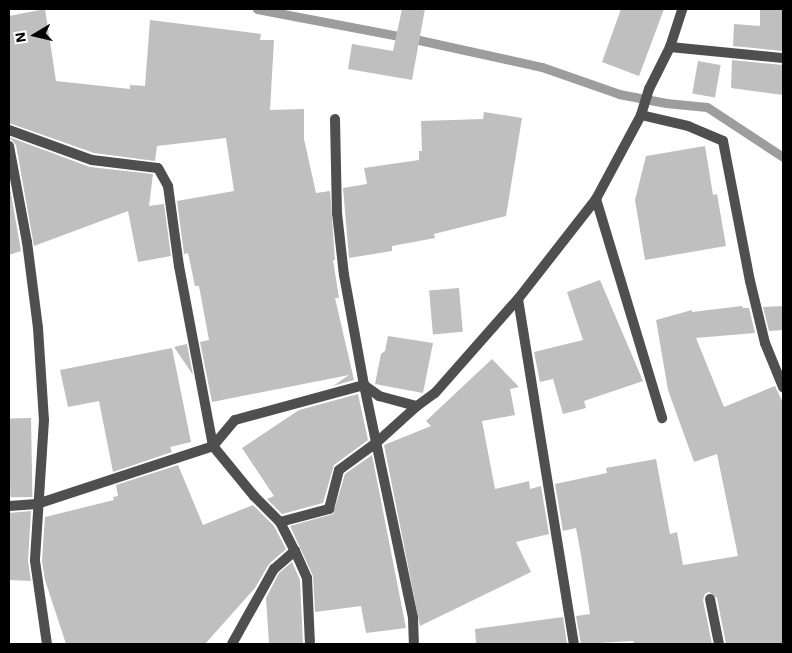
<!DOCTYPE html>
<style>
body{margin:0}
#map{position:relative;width:792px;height:653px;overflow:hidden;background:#fff;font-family:"Work Sans",sans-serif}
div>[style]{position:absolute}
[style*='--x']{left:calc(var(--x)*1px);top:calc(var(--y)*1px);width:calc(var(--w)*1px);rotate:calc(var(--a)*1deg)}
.stream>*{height:9px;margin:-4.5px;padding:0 4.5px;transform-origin:4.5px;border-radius:4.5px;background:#9d9d9d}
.building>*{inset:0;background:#bfbfbf;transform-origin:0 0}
.street>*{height:10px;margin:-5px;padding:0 5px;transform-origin:5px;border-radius:5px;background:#4f4f4f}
span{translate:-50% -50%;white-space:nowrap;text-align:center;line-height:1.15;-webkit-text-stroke:4px #fff;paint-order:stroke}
.frame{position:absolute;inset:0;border:10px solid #000;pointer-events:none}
.north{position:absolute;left:10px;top:10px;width:50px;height:50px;-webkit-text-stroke:4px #fff;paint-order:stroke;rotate:261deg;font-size:14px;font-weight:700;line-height:20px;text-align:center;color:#000}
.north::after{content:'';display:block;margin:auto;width:18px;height:22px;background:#000;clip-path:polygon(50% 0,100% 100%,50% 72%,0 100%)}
</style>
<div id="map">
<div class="stream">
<i style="--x:257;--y:9;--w:165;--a:10.8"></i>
<i style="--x:419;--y:40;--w:126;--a:12.4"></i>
<i style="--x:542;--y:67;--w:82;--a:19.3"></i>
<i style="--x:619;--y:94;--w:48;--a:10.8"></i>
<i style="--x:666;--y:103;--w:41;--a:5.6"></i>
<i style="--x:707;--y:107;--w:91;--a:33.3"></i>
</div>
<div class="building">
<i style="clip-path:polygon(45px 9px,56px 81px,130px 89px,130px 85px,145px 86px,150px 20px,261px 34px,260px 40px,274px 40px,270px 110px,304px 109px,304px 139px,316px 193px,330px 191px,335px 260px,333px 260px,339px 298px,335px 298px,354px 380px,333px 386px,349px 375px,212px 402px,200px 342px,209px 340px,199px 286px,195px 286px,188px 253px,184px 254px,177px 201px,234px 191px,226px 138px,157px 146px,155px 161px,94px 153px,9px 123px,9px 16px)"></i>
<i style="clip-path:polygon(402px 9px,425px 9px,412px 80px,348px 69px,352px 44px,393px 51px)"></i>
<i style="clip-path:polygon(621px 9px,664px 9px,639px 76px,602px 62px)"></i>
<i style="clip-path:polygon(760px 9px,783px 9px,783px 51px,733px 46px,734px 24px,760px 26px)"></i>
<i style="clip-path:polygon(732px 60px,783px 65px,783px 95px,731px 88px)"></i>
<i style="left:698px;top:61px;width:23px;height:33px;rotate:10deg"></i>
<i style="clip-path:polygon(484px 112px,522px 118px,506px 216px,434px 234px,435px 238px,392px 246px,392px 251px,349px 258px,343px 188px,367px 184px,364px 168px,419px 160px,419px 151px,422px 151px,421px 121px,483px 119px)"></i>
<i style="clip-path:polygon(9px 137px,90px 167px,153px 174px,149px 206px,164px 204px,171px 256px,138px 262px,128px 211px,34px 246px,16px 145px)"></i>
<i style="clip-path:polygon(705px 146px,713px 195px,717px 194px,726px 246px,645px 260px,635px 200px,646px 156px)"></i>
<i style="clip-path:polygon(9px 182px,21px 251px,9px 255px)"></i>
<i style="clip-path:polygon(600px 280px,643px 381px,584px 401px,586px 408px,563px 414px,553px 379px,540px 382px,534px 352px,583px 340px,567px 292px)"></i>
<i style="left:459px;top:288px;width:44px;height:30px;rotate:85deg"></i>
<i style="clip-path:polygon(742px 306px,743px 308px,749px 308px,755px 333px,696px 338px,724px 407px,775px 386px,783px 403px,783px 644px,726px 644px,717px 598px,709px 592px,705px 594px,703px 600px,712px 644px,634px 644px,633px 641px,581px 644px,576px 616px,590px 614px,581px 555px,576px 528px,563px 531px,555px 484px,607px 473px,606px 468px,656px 459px,670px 534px,677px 532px,683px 565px,738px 556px,717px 454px,694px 462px,668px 390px,656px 320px,692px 310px,692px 312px)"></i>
<i style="clip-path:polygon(783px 306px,783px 330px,769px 331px,763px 307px)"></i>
<i style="clip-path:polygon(388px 336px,433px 343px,423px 393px,375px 384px,381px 354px,385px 351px)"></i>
<i style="clip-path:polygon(187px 344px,193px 375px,174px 347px)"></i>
<i style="clip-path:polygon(172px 348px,191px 442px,170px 447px,172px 452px,113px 472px,99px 401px,68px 407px,60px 370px)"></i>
<i style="clip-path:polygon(492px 359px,519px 387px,510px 389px,515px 415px,482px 421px,495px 489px,529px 481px,530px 489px,541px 486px,549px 534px,516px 542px,531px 572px,420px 626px,384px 445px,431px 426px,426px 421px)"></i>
<i style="clip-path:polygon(358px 394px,368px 440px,334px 465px,323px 503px,282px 514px,267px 499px,274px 496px,242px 448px,299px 410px)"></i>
<i style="left:31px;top:418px;width:79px;height:22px;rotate:89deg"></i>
<i style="clip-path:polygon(372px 455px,406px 628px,366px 633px,361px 606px,315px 612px,313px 576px,290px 526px,333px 514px,345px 474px)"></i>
<i style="clip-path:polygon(178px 465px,203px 525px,253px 505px,274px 526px,286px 549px,269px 564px,255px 588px,205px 644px,66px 644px,45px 580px,42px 561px,45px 517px,114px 500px,113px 497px,118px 496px,116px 485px)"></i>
<i style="clip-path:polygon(31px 511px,28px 561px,31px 581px,9px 580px,9px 513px)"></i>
<i style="clip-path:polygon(292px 562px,300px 580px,303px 644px,269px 644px,266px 598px,279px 573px)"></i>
<i style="clip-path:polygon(563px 617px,567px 644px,476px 644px,475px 629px)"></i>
</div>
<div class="street">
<i style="--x:670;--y:47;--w:114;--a:5.6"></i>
<i style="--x:641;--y:115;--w:48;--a:13.2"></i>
<i style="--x:688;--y:126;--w:38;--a:23"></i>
<i style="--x:723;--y:141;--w:143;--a:79.1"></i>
<i style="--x:750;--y:281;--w:64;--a:76.4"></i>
<i style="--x:765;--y:343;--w:48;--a:67.8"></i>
<i style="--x:335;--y:119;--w:94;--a:88.8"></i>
<i style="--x:337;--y:213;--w:62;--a:83.6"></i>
<i style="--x:344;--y:275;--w:112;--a:79.7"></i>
<i style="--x:364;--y:385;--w:238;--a:78.1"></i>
<i style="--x:413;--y:618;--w:26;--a:88"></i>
<i style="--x:9;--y:130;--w:88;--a:19.9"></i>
<i style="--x:92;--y:160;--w:66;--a:6.9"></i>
<i style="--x:158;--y:168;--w:21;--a:61"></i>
<i style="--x:168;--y:186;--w:81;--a:82.2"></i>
<i style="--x:179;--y:266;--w:183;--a:79.3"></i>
<i style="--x:213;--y:446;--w:65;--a:50.6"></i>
<i style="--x:254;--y:496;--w:37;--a:45"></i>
<i style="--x:280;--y:522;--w:33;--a:63"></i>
<i style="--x:295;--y:551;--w:30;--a:66"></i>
<i style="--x:307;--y:578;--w:66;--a:87.4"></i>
<i style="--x:9;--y:146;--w:98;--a:79.4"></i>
<i style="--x:27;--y:242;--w:87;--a:82.7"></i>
<i style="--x:38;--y:328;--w:92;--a:86.3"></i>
<i style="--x:44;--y:420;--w:141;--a:93.7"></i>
<i style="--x:35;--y:561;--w:84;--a:81.8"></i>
<i style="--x:596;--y:199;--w:229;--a:73.2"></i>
<i style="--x:518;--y:299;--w:350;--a:80.8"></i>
<i style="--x:9;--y:506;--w:28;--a:-4"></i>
<i style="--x:37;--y:504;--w:185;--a:-18.2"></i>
<i style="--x:213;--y:446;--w:34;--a:-50"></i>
<i style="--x:235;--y:420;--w:134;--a:-15.2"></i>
<i style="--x:364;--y:385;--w:19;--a:36"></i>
<i style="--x:379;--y:396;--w:39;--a:15"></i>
<i style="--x:417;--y:406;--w:22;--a:-36"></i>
<i style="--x:435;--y:393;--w:125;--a:-48.6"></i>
<i style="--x:518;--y:299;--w:127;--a:-52"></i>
<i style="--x:596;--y:199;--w:95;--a:-61.8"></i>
<i style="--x:641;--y:115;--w:27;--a:-73"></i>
<i style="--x:649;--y:89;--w:47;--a:-63.4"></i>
<i style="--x:670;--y:47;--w:40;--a:-72"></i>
<i style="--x:280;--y:522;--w:51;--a:-14.9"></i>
<i style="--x:329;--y:509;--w:40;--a:-75.6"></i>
<i style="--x:339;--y:470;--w:46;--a:-36.1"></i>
<i style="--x:376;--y:443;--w:55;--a:-42.1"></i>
<i style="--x:710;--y:599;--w:46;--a:78.7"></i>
<i style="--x:232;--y:644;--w:86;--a:-60.8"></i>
<i style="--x:274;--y:569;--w:28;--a:-41"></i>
</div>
<div class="frame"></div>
<div class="north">N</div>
</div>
